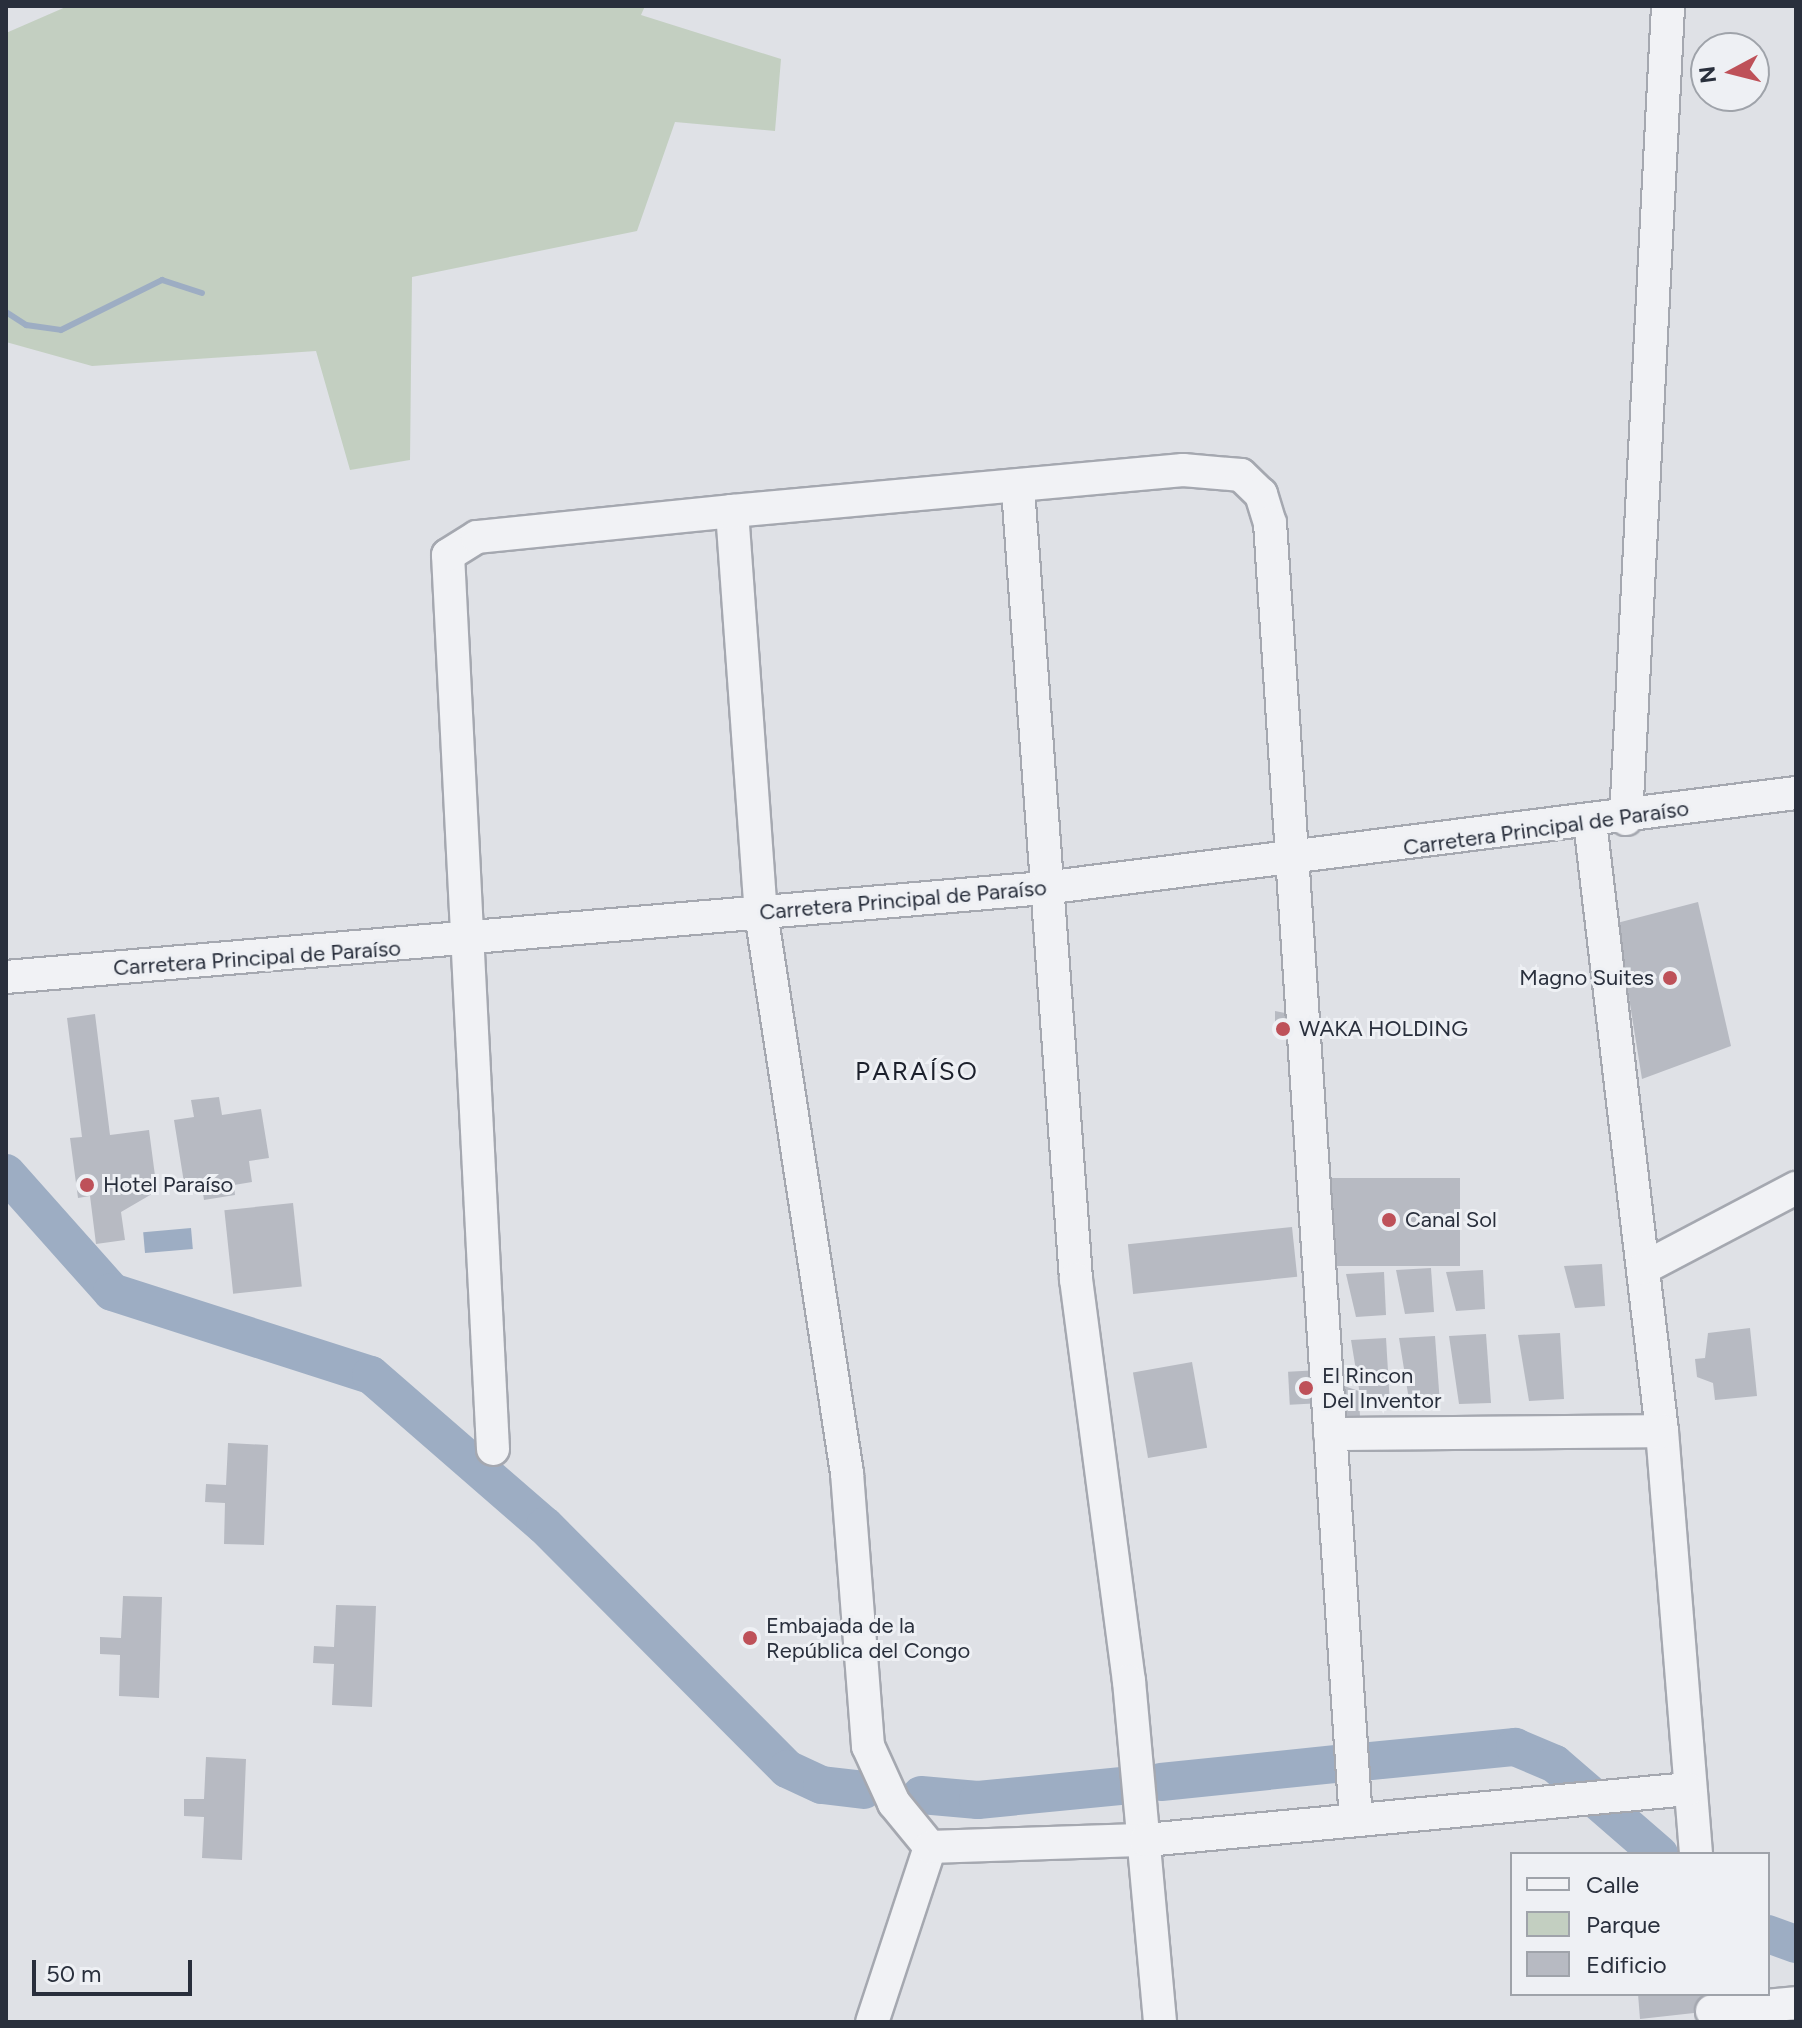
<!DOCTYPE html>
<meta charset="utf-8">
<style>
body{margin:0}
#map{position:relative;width:1802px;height:2028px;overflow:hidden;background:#dfe1e6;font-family:Figtree,sans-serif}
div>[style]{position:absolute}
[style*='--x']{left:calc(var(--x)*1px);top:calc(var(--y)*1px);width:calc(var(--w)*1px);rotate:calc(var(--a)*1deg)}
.green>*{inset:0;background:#c3cfc1}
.water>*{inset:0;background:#9dadc3;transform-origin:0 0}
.stream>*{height:6px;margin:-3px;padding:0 3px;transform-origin:3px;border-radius:3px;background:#9dadc3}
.river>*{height:38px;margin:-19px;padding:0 19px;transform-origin:19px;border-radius:19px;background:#9dadc3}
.building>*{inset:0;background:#b7bac2;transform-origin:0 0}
.roads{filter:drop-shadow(2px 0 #a5a8b0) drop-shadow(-2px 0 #a5a8b0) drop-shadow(0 2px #a5a8b0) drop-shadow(0 -2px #a5a8b0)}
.minor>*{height:32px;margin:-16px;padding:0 16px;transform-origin:16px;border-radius:16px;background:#f1f2f5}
.dots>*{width:22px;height:22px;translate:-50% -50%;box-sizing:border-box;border:4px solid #eef0f4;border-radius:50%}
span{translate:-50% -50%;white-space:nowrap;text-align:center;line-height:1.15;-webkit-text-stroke:6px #eef0f4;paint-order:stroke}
.street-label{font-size:22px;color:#292f3c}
.poi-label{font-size:22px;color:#292f3c}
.right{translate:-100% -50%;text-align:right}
.left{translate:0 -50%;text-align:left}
.quarter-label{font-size:26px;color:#1c202c;letter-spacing:2px}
.frame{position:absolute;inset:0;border:8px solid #292f3c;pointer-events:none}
.legend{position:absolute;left:1510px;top:1852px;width:260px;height:144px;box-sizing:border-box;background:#eef0f4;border:2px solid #9fa3aa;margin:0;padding:10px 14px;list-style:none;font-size:24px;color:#292f3c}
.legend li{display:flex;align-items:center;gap:16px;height:40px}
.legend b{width:40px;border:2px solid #9fa3aa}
.north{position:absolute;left:1690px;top:32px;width:80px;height:80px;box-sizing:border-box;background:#eef0f4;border:2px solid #9fa3aa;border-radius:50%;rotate:263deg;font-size:22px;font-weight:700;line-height:32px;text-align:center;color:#292f3c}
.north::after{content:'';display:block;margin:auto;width:28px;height:36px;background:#be5159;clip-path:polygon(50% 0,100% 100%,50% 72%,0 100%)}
.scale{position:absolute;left:32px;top:1960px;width:160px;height:36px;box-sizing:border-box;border:4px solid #292f3c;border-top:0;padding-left:10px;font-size:24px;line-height:28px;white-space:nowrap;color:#292f3c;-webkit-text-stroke:6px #eef0f4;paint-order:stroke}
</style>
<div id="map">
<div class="green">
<i style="clip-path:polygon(68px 6px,645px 6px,641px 15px,781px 59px,775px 131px,675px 122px,637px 231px,412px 277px,410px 460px,350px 470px,316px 351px,92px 366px,6px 342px,6px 33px)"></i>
</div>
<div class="water">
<i style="left:191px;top:1228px;width:21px;height:48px;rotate:85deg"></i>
</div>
<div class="stream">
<i style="--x:6;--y:312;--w:24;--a:33"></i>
<i style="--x:26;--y:325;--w:35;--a:8"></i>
<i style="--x:61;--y:330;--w:113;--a:-26.3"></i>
<i style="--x:162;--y:280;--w:42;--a:18"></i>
</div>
<div class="river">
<i style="--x:6;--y:1173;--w:159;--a:48.3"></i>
<i style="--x:112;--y:1292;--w:272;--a:17.8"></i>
<i style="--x:371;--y:1375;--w:230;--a:41"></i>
<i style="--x:545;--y:1526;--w:343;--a:45.1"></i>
<i style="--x:787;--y:1769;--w:38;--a:25"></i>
<i style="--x:822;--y:1785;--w:42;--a:6.8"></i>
<i style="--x:1371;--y:1761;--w:145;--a:-5.6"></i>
<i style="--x:1515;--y:1747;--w:43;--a:23"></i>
<i style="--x:1555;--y:1764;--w:138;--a:40.9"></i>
<i style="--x:1161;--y:1782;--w:174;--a:-5.9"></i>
<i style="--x:921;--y:1795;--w:57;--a:5"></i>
<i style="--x:978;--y:1800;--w:145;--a:-5.6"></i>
<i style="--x:1768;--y:1934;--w:30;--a:20"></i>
</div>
<div class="building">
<i style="clip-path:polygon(1698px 902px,1731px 1046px,1642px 1079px,1617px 923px)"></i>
<i style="clip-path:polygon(1275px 1011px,1290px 1014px,1290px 1037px,1275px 1036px)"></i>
<i style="clip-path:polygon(95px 1014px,110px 1135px,149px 1130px,157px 1191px,121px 1212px,125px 1240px,96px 1244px,90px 1196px,78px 1198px,70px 1138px,82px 1137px,67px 1018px)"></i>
<i style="clip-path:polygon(219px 1097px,222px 1115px,261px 1109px,269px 1158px,249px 1161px,252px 1182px,234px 1185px,235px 1195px,204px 1200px,202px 1187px,185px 1189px,174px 1120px,194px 1117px,191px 1100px)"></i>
<i style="left:1312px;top:1178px;width:148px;height:88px"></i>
<i style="left:293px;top:1203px;width:84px;height:69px;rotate:84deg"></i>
<i style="left:1292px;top:1227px;width:50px;height:165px;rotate:84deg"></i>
<i style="clip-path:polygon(1602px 1264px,1605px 1306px,1575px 1308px,1564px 1266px)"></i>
<i style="clip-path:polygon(1431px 1268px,1434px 1312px,1405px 1314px,1396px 1270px)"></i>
<i style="clip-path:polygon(1483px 1270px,1485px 1309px,1456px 1311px,1446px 1272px)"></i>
<i style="clip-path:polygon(1384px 1272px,1386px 1315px,1356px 1317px,1346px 1274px)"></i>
<i style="clip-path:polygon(1750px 1328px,1757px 1396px,1715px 1400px,1713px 1383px,1697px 1377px,1695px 1359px,1705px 1358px,1708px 1333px)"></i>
<i style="clip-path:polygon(1560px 1333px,1564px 1399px,1529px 1401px,1518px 1335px)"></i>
<i style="clip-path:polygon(1486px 1334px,1491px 1403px,1459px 1404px,1449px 1336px)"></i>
<i style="clip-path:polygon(1435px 1336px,1440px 1404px,1410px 1406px,1399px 1338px)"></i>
<i style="clip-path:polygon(1386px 1338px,1390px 1405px,1362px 1407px,1351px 1340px)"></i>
<i style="left:1192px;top:1362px;width:87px;height:60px;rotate:80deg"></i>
<i style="left:1321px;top:1370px;width:33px;height:33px;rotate:87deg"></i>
<i style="clip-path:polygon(1344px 1386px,1359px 1391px,1360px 1419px,1346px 1420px)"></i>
<i style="clip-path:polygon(228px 1443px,268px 1445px,264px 1545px,224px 1544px,225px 1503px,205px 1502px,206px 1484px,226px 1485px)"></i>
<i style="clip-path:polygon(123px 1596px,162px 1597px,159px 1698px,119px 1696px,120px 1655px,100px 1654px,100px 1637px,121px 1638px)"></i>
<i style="clip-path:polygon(336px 1605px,376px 1606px,372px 1707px,332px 1705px,334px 1664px,313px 1663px,314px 1646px,334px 1647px)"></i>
<i style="clip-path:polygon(206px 1757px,246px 1759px,242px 1860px,202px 1858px,204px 1817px,184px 1816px,184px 1799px,204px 1799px)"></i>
<i style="clip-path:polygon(1638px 1994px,1710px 1994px,1712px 2011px,1640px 2019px)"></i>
</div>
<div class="roads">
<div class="minor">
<i style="--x:1018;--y:489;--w:792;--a:85.8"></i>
<i style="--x:1076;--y:1279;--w:405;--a:82.5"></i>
<i style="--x:1129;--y:1681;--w:342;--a:84.8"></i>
<i style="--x:732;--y:511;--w:403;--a:85.9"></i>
<i style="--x:761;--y:913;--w:567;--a:81.27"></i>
<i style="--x:847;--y:1473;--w:274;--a:85.6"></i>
<i style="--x:868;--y:1746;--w:63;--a:65.5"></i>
<i style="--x:894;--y:1803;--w:57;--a:50.7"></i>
<i style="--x:930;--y:1847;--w:184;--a:108.3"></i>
<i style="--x:1626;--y:819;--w:814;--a:-87.04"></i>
<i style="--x:1590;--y:822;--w:613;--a:83.26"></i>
<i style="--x:1662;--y:1431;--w:424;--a:85.4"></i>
<i style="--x:6;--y:977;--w:1042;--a:-4.9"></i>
<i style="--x:1044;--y:888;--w:758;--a:-7.2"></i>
<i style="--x:1644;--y:1268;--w:172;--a:-27.8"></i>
<i style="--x:1330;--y:1434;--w:332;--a:-0.5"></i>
<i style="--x:493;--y:1449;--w:895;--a:-92.88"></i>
<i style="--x:448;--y:555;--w:34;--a:-32"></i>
<i style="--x:477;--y:537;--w:256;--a:-5.8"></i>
<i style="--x:732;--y:511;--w:453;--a:-5.2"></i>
<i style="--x:1183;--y:470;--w:58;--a:4.9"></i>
<i style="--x:1241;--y:475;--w:28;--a:44"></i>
<i style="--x:1261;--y:494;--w:30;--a:73"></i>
<i style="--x:1270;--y:523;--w:1300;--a:86.21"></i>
<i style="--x:930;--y:1847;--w:216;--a:-1.9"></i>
<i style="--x:1146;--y:1840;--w:545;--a:-5.37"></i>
<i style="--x:1712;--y:2011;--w:84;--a:-5.4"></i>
</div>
</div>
<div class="dots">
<i style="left:1670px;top:978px;background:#be5159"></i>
<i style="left:1283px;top:1029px;background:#be5159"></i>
<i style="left:87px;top:1185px;background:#be5159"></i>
<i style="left:1389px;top:1220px;background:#be5159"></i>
<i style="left:1306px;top:1388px;background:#be5159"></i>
<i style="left:750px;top:1638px;background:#be5159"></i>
</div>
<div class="street-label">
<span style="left:1546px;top:828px;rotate:-8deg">Carretera Principal de Paraíso</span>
<span style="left:903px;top:900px;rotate:-5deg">Carretera Principal de Paraíso</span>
<span style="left:257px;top:958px;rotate:-4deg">Carretera Principal de Paraíso</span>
</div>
<div class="poi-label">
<span class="right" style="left:1654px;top:978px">Magno Suites</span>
<span class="left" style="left:1299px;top:1029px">WAKA HOLDING</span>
<span class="left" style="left:103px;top:1185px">Hotel Paraíso</span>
<span class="left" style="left:1405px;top:1220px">Canal Sol</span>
<span class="left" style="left:1322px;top:1388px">El Rincon<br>Del Inventor</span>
<span class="left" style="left:766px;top:1638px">Embajada de la<br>República del Congo</span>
</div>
<div class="quarter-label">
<span style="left:917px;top:1072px">PARAÍSO</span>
</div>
<div class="frame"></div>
<ul class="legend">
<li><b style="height:10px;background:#f1f2f5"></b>Calle</li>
<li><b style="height:22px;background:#c3cfc1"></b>Parque</li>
<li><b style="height:22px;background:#b7bac2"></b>Edificio</li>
</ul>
<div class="north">N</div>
<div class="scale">50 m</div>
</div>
